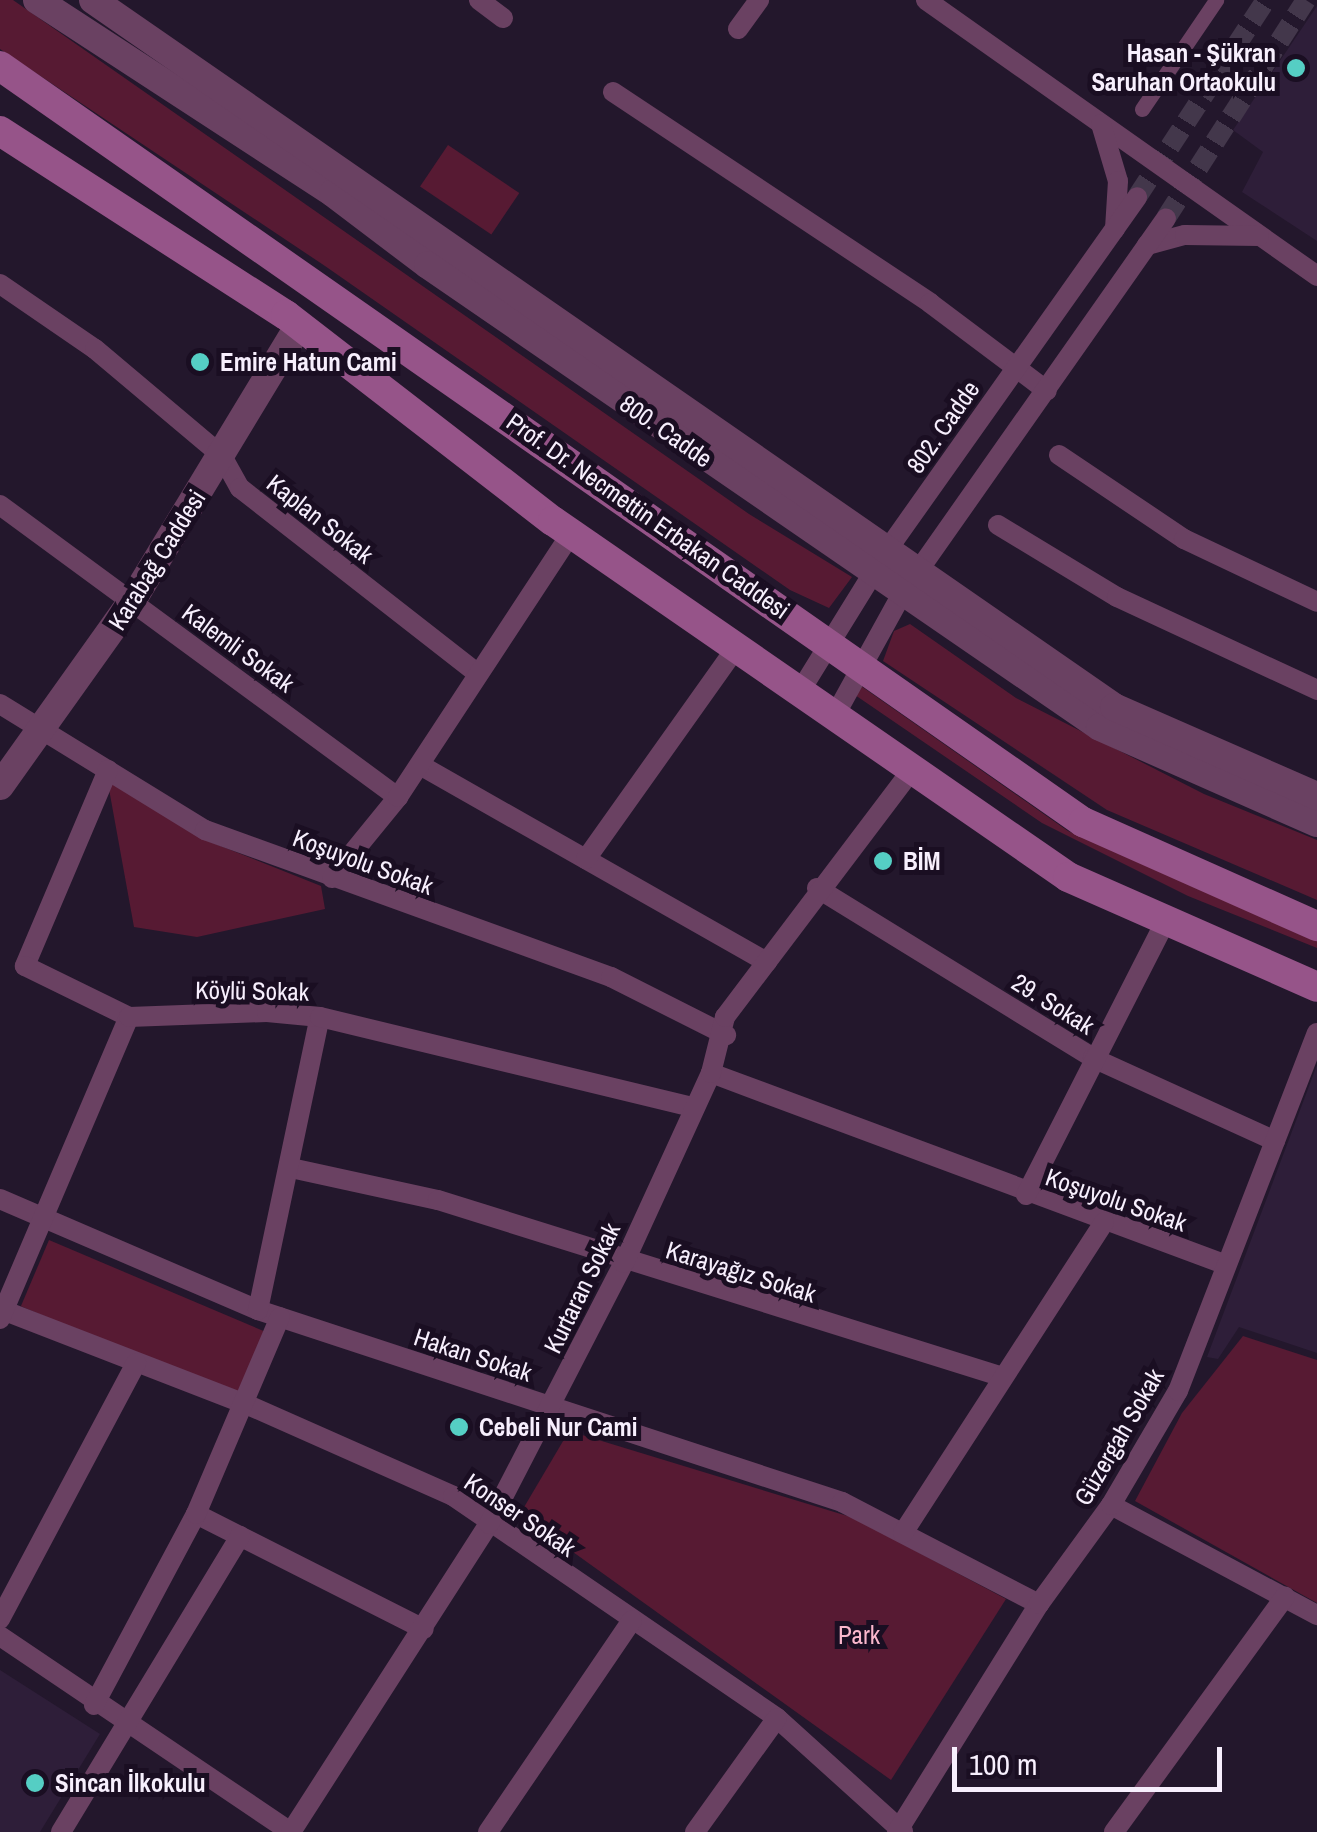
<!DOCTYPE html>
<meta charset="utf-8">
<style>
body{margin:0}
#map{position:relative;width:1317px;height:1832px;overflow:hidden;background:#23172c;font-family:"Archivo Narrow",sans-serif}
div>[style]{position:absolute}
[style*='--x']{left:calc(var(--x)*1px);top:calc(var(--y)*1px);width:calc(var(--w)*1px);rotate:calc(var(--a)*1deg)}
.built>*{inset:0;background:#2e1e39}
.green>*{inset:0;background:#571a33;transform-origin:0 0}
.minor-tunnel>*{height:20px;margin-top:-10px;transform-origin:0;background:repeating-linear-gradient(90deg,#43374b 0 20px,transparent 0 30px)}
.pedestrian>*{height:15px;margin:-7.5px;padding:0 7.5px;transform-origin:7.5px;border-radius:7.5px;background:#6a4162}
.minor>*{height:20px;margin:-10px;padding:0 10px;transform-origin:10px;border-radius:10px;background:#6a4162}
.tertiary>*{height:28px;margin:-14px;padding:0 14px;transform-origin:14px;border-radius:14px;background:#6a4162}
.secondary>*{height:30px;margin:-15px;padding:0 15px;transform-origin:15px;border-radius:15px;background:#965489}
.dots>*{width:28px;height:28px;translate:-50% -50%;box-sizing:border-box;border:5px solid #1a0e22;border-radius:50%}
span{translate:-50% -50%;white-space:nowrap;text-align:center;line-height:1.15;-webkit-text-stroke:10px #1a0e22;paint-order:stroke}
.poi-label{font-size:25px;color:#f7effd;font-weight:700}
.right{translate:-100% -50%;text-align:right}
.left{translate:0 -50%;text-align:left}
.street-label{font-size:25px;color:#f7effd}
.park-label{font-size:25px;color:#fab7cc}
.scale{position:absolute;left:952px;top:1747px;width:270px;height:45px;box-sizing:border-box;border:5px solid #f7effd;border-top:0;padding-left:12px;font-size:30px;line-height:35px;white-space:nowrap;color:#f7effd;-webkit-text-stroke:8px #1a0e22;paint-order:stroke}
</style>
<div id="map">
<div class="built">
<i style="clip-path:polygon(1317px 6px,1317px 241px,1242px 192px,1263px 152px,1233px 130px)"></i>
<i style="clip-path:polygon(1317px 1065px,1317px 1353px,1239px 1327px,1218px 1359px,1207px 1357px)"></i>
<i style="clip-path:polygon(0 1670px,100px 1734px,40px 1832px,0 1832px)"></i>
</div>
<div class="green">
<i style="clip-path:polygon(0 0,13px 0,749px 514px,852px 577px,829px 608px,790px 590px,325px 266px,0 49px)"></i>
<i style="left:448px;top:145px;width:86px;height:50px;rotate:34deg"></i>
<i style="clip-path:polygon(910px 624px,1016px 698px,1204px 794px,1317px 840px,1317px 900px,1107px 810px,883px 661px,894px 631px)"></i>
<i style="clip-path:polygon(861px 686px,1068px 831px,1317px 938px,1317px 948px,1188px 896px,1042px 823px,855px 695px)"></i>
<i style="clip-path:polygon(107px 778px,203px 839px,321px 886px,325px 909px,197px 937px,134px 927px)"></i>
<i style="left:49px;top:1240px;width:235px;height:72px;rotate:23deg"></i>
<i style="clip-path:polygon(1243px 1336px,1317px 1360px,1317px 1603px,1135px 1501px,1182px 1413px)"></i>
<i style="clip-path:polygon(569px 1431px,854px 1518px,1006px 1599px,891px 1780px,520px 1514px)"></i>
</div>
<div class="minor-tunnel">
<i style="--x:1137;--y:197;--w:235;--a:-56.8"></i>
<i style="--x:1166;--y:218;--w:259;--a:-57.3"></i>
</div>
<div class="pedestrian">
<i style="--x:1142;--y:109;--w:132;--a:-55.8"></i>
</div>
<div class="minor">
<i style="--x:479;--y:0;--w:30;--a:37"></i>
<i style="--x:926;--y:0;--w:479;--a:35.2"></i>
<i style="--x:738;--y:29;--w:36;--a:-54"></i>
<i style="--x:613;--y:92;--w:381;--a:33.6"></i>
<i style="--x:930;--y:303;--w:146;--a:36.9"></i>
<i style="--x:1101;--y:124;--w:59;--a:73.4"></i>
<i style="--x:1118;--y:181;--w:48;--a:93.6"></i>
<i style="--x:1147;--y:245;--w:39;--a:-15"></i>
<i style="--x:1185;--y:235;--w:74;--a:0.8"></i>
<i style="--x:0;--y:284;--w:115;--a:34.4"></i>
<i style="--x:95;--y:349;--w:166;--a:40.1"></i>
<i style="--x:222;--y:456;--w:37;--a:61"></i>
<i style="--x:240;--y:488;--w:302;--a:38"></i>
<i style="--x:1059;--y:455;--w:151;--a:33.9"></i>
<i style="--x:1184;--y:539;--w:147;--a:25.3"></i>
<i style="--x:0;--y:505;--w:494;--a:36.3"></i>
<i style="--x:998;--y:525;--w:139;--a:31.2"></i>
<i style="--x:1117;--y:597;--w:221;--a:24.9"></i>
<i style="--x:799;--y:693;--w:169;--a:-58.3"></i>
<i style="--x:888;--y:549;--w:431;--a:-54.7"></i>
<i style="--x:0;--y:704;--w:241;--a:31.6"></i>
<i style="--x:205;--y:830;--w:432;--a:19.9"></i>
<i style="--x:611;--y:977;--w:129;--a:26.8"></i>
<i style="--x:834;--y:717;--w:141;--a:-61.1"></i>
<i style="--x:902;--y:594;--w:459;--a:-54.9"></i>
<i style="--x:420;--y:765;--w:399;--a:29.6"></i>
<i style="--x:108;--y:770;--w:213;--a:113"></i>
<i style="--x:25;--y:966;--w:116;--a:26.1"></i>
<i style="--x:586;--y:859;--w:257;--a:-54.6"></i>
<i style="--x:332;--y:878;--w:104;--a:-50.8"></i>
<i style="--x:398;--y:797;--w:315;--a:-56.7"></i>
<i style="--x:817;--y:888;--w:324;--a:31.6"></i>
<i style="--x:1093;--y:1058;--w:200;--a:24.5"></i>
<i style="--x:711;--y:1073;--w:547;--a:20.42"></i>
<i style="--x:291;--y:1168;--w:150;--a:12.3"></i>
<i style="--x:438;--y:1200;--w:592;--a:17.39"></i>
<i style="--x:1026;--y:1195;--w:304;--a:-63"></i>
<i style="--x:0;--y:1199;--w:281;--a:23.3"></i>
<i style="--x:258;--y:1310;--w:615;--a:18.2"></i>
<i style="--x:842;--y:1502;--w:222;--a:27.4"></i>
<i style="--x:0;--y:1309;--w:266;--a:21.2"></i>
<i style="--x:248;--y:1405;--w:224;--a:23.9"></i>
<i style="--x:453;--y:1496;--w:393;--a:34.4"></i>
<i style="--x:777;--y:1718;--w:170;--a:42.1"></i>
<i style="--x:258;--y:1310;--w:299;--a:-78.1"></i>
<i style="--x:0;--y:1319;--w:328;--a:-66.9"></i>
<i style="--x:129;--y:1017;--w:138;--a:-2.1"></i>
<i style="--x:267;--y:1012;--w:53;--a:5.4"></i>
<i style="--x:320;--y:1017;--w:384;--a:13.6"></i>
<i style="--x:1111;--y:1505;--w:234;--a:28.1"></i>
<i style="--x:196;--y:1514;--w:255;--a:26.8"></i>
<i style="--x:903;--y:1533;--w:370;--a:-57.1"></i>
<i style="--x:0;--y:1619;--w:290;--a:-62"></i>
<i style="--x:0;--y:1636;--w:351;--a:34"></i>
<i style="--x:94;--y:1705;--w:217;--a:-61.9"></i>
<i style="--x:196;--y:1514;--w:214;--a:-66.9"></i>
<i style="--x:61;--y:1832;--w:346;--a:-58.8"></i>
<i style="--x:291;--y:1832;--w:366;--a:-57.3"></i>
<i style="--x:489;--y:1524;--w:294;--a:-62.7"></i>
<i style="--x:624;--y:1263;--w:209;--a:-65.4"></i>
<i style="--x:711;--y:1073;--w:58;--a:-76"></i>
<i style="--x:725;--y:1017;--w:310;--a:-52.9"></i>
<i style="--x:488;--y:1832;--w:256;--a:-55.8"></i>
<i style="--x:695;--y:1832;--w:140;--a:-54.3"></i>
<i style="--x:897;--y:1832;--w:269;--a:-58.1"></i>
<i style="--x:1039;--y:1604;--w:122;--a:-54"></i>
<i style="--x:1111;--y:1505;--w:132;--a:-59.6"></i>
<i style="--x:1178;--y:1391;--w:384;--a:-68.8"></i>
<i style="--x:1114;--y:1832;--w:291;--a:-54"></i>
</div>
<div class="tertiary">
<i style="--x:37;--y:0;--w:353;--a:33.1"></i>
<i style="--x:333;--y:193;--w:119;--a:37.2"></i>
<i style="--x:428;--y:265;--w:815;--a:34.51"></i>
<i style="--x:1100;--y:727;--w:237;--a:23.9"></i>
<i style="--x:93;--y:0;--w:1242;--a:34.7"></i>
<i style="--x:1114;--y:707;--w:222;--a:23.7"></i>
<i style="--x:0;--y:786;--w:227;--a:-54.5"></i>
<i style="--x:132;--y:601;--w:323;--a:-58.8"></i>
</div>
<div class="secondary">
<i style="--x:0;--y:66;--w:1321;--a:34.92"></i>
<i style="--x:1083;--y:822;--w:256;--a:24"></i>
<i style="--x:0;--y:131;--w:340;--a:32.8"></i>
<i style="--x:286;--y:315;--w:337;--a:37.7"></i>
<i style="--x:553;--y:521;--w:626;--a:34.65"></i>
<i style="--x:1068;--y:877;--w:272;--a:23.8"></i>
</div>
<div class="dots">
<i style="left:1296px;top:68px;background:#55cec4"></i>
<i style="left:200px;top:362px;background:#55cec4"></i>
<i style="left:883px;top:861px;background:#55cec4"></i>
<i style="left:459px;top:1427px;background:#55cec4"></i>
<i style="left:35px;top:1783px;background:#55cec4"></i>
</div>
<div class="poi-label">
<span class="right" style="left:1276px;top:68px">Hasan - Şükran<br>Saruhan Ortaokulu</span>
<span class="left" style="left:220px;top:362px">Emire Hatun Cami</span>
<span class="left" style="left:903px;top:861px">BİM</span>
<span class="left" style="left:479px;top:1427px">Cebeli Nur Cami</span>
<span class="left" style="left:55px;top:1783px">Sincan İlkokulu</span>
</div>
<div class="street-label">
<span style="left:943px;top:427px;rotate:-55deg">802. Cadde</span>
<span style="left:666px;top:431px;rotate:35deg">800. Cadde</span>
<span style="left:648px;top:516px;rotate:35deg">Prof. Dr. Necmettin Erbakan Caddesi</span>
<span style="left:320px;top:519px;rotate:38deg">Kaplan Sokak</span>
<span style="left:157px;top:560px;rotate:-58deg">Karabağ Caddesi</span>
<span style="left:238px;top:648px;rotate:36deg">Kalemli Sokak</span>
<span style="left:363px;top:862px;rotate:20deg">Koşuyolu Sokak</span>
<span style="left:252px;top:991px;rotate:1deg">Köylü Sokak</span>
<span style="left:1053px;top:1004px;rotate:32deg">29. Sokak</span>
<span style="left:1116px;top:1200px;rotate:19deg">Koşuyolu Sokak</span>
<span style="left:741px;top:1272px;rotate:17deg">Karayağız Sokak</span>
<span style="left:582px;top:1288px;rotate:-64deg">Kurtaran Sokak</span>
<span style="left:473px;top:1355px;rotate:18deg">Hakan Sokak</span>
<span style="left:1119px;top:1437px;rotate:-60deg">Güzergah Sokak</span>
<span style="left:520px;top:1515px;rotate:34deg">Konser Sokak</span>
</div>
<div class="park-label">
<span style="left:859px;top:1635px">Park</span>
</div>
<div class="scale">100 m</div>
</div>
